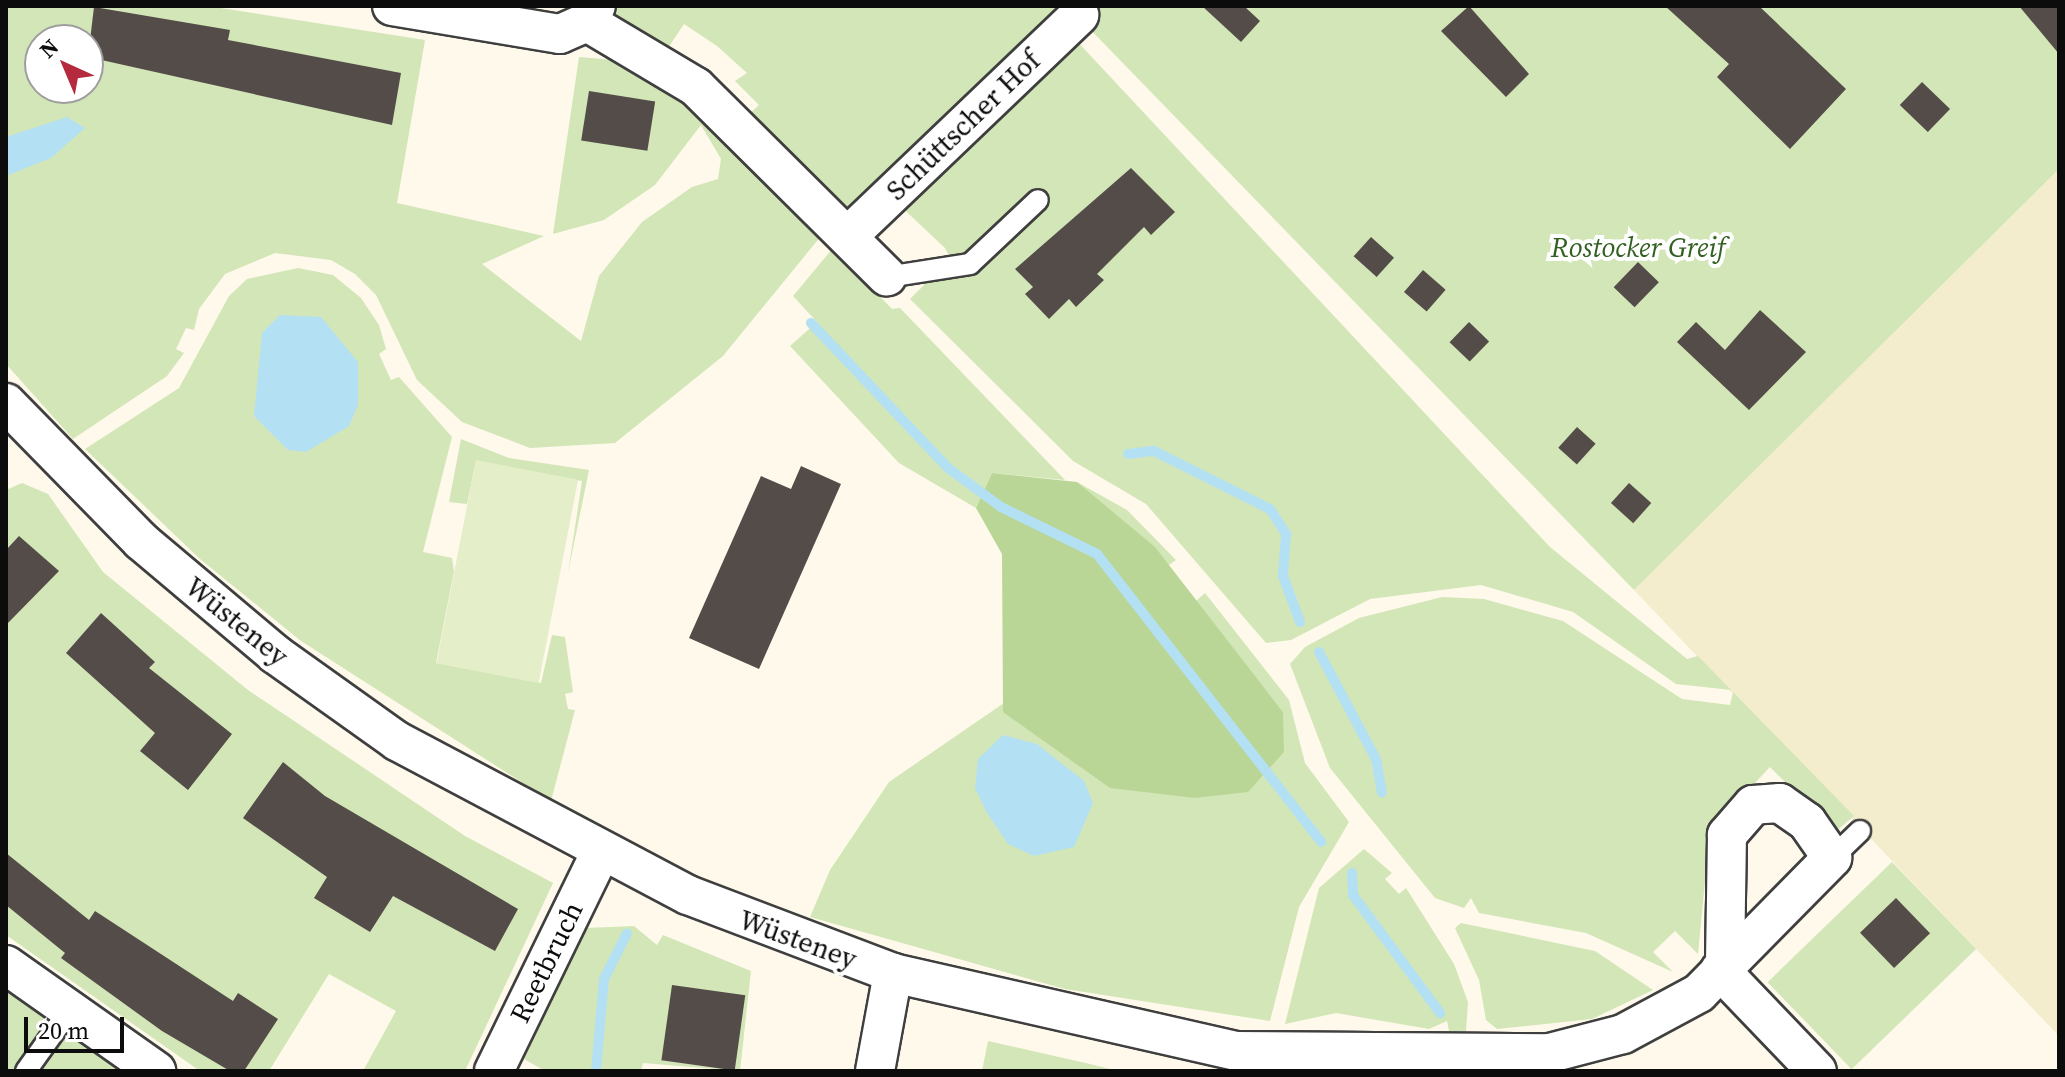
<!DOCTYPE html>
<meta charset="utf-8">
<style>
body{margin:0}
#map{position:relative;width:2065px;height:1077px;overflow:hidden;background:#fef9eb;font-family:"Source Serif 4",serif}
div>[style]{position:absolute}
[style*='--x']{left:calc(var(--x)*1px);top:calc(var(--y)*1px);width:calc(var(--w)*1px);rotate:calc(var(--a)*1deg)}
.farmland>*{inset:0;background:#f3eccd}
.green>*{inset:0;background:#d3e6b7;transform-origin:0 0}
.forest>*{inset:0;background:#b9d697}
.pitch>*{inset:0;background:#e4eec8;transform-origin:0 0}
.water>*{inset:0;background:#b3e0f3}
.stream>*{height:10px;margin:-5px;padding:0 5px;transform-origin:5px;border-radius:5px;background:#b3e0f3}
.building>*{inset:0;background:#544c49;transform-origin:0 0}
.roads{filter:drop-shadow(2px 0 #3f3f3f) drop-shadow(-2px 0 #3f3f3f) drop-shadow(0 2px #3f3f3f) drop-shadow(0 -2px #3f3f3f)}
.service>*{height:20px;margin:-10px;padding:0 10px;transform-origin:10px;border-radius:10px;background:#fff}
.minor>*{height:38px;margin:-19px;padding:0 19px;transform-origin:19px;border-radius:19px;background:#fff}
span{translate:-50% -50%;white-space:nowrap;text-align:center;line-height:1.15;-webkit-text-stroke:8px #fff;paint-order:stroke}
.street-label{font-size:28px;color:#0c0c0c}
.park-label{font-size:28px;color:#326020;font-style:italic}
.frame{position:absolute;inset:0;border:8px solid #0c0c0c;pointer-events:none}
.north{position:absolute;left:24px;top:24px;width:80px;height:80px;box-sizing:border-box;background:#fff;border:2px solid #9e9e9e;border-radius:50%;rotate:316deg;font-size:22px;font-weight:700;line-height:32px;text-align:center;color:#0c0c0c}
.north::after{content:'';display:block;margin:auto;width:28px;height:36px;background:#b52a3c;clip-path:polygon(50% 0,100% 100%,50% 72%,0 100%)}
.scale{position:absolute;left:24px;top:1017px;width:100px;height:36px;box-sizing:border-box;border:4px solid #0c0c0c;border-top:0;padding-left:10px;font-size:24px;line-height:28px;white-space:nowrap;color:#0c0c0c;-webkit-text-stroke:6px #fff;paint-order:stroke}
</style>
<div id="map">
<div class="farmland">
<i style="clip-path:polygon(2059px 169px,2059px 1036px,1634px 590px)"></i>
</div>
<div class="green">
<i style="clip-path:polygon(evenodd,6px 6px,208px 6px,425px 40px,397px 203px,544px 236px,482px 264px,581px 341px,599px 276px,642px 222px,692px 187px,718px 179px,721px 159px,701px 125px,655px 185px,604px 220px,553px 234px,579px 57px,615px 60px,667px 87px,821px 236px,723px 356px,615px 443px,530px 448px,462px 422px,417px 380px,376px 295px,355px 274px,331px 260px,275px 253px,225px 274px,199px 309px,194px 330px,186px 328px,176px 349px,184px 353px,167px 376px,73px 439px,6px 364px,6px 6px,40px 40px,88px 40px,88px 88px,40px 88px,40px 40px)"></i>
<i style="clip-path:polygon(612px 6px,1066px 6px,854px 217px,746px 117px,759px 105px,735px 81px,747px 73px,717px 46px,684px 24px,666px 51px,610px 14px)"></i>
<i style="clip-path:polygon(1101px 6px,2059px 6px,2059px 169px,1634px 590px,1084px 23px)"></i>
<i style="clip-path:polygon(1073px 37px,1550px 547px,1687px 659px,1698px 656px,1731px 690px,1676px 684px,1573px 612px,1481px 585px,1370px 599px,1291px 640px,1266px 643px,1146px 504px,1073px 461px,910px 299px,927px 282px,958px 276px,945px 248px,895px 201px)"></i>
<i style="clip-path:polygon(833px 248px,892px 309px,900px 308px,1065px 480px,992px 473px,976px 508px,899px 463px,790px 346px,817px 322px,793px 296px)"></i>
<i style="clip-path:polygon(298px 268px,333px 275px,361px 298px,379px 325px,386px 349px,379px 354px,391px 380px,399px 377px,452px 437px,423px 552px,452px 558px,454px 571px,436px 663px,541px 683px,552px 635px,565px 637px,573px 692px,565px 694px,568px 709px,575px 710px,551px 801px,301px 641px,200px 559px,85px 449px,179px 388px,229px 296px,247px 279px)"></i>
<i style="clip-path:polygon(461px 439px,509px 458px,589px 470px,568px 573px,582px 481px,476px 461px,467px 504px,449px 502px)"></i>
<i style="clip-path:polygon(1077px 482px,1127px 510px,1176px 560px,1169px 565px)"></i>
<i style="clip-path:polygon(22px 483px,48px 494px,103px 572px,248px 690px,465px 836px,553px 883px,465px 1071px,363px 1071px,396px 1011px,329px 974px,269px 1071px,200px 1071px,6px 935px,6px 490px)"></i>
<i style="clip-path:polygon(1205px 593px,1289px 700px,1305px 763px,1349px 822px,1299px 907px,1270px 1021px,1065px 989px,810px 917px,830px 870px,889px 782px,1004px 703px,1004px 712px,1283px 712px,1196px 601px)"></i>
<i style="clip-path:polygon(1442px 597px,1484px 599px,1563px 621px,1682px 699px,1730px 705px,1733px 692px,1854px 816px,1835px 832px,1770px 767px,1710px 830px,1698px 954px,1675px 931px,1653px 952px,1673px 972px,1586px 933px,1479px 913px,1471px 898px,1464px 908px,1435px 898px,1330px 768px,1290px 664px,1305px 647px,1359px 618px)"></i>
<i style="clip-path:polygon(1364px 849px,1392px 873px,1385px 879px,1399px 894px,1406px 888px,1454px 964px,1468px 1002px,1466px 1031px,1449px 1031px,1447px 1021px,1429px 1029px,1336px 1013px,1285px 1024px,1319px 888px)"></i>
<i style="left:1892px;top:862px;width:121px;height:173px;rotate:46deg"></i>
<i style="clip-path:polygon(1461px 923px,1595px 951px,1653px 990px,1592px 1019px,1497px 1029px,1486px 1020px,1479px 980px,1455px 928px)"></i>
<i style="clip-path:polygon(634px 926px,657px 945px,663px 935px,751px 971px,740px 1071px,643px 1063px,641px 1071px,545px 1071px,524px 1059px,586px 928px)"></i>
<i style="clip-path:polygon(6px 982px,126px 1071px,6px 1071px)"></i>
<i style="clip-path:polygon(988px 1041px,1090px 1064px,1118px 1071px,982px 1071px)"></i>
</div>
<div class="forest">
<i style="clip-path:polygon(992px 473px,1077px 482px,1155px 547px,1283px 712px,1284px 752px,1248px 792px,1195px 798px,1110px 788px,1003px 712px,1002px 554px,976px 508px)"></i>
</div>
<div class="pitch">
<i style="left:476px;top:460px;width:104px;height:207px;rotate:11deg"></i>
</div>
<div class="water">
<i style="clip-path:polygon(67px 117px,85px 128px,51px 158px,6px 176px,6px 137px)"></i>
<i style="clip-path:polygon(280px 315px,321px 317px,358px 362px,358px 405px,349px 426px,306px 452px,288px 450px,254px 416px,262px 333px)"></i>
<i style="clip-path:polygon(1003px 735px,1037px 744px,1084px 781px,1093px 803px,1074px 847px,1034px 856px,1008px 844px,987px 813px,975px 788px,978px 759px)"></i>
</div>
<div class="stream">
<i style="--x:811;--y:323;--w:199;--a:46.6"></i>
<i style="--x:948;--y:468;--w:66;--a:36.3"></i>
<i style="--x:1001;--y:507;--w:107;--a:26.1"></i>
<i style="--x:1097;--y:554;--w:365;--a:52.1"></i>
<i style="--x:1128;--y:454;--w:26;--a:-7"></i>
<i style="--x:1154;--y:451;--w:130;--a:26.6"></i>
<i style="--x:1270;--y:509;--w:30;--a:57"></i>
<i style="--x:1286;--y:534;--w:42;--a:94.1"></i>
<i style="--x:1283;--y:576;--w:49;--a:69.7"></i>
<i style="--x:1319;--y:652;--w:121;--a:62"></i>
<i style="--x:1376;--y:759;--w:34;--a:80"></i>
<i style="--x:1352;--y:873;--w:22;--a:87"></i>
<i style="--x:1353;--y:895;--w:147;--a:53.6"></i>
<i style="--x:596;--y:1071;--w:92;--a:-85"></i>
<i style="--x:604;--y:979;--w:51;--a:-63.4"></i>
</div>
<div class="building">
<i style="clip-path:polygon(1202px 6px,1244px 6px,1260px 21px,1241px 42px)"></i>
<i style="clip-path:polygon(1469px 6px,1529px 74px,1506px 97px,1441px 31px)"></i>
<i style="clip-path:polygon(1665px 6px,1759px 6px,1846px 89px,1790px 149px,1717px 77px,1729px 64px)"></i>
<i style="clip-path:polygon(2019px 6px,2059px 6px,2059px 54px)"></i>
<i style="clip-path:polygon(94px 7px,230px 30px,228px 40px,401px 73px,392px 125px,88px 57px)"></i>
<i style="left:1922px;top:82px;width:39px;height:32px;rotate:44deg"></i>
<i style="left:589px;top:91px;width:67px;height:50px;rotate:9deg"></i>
<i style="clip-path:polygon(1131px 168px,1175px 212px,1151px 235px,1144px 227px,1097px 274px,1104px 280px,1076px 307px,1069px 299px,1049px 319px,1025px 294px,1033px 287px,1015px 269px)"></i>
<i style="left:1371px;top:237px;width:31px;height:26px;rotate:42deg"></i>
<i style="left:1638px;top:262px;width:29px;height:35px;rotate:44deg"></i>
<i style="left:1423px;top:270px;width:30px;height:29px;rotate:41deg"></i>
<i style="clip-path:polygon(1760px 310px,1806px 352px,1749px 410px,1677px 342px,1696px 322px,1725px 350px)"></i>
<i style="left:1469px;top:322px;width:28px;height:28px;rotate:44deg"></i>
<i style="left:1577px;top:427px;width:25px;height:28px;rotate:42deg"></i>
<i style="clip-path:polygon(801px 466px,841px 484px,759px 669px,689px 638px,761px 476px,791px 489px)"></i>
<i style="left:1629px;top:483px;width:30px;height:27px;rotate:42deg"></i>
<i style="clip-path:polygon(19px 536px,59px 571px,6px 625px,6px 550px)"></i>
<i style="clip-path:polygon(101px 613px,155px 662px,149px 668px,232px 734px,188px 790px,140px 751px,155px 733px,66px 653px)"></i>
<i style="clip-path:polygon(283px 762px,325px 796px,518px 909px,495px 951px,393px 896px,370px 932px,314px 898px,327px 877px,243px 818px)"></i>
<i style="clip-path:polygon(6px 853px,89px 920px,95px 911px,233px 1001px,238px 993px,278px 1019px,244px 1071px,230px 1071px,162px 1031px,61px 958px,65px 953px,6px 905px)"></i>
<i style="left:1896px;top:898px;width:49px;height:50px;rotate:46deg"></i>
<i style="left:672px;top:985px;width:74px;height:76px;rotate:8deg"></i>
</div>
<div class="roads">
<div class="service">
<i style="--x:887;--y:277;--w:84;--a:-8.9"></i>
<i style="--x:970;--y:264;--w:93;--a:-43.3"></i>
<i style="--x:1832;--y:858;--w:39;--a:-44"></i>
<i style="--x:26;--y:1071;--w:74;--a:-54.4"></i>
</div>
<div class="minor">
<i style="--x:392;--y:6;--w:170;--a:9.5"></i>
<i style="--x:560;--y:34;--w:30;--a:-24"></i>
<i style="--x:587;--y:22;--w:18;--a:-61"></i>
<i style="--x:587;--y:22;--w:127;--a:30.8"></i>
<i style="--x:696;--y:87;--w:269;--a:44.8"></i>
<i style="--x:848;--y:236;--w:320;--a:-43.7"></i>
<i style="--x:6;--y:403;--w:193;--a:45.6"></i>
<i style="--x:141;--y:541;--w:175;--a:40.1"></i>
<i style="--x:275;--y:654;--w:150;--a:35.5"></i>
<i style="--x:397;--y:741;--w:329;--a:27.9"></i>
<i style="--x:688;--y:895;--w:219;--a:20.8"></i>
<i style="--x:893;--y:973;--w:353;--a:12.8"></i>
<i style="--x:1237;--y:1051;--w:313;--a:0.4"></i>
<i style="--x:1550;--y:1053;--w:75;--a:-14.6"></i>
<i style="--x:1623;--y:1034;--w:86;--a:-28.3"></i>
<i style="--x:1699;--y:993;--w:190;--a:-45.4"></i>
<i style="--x:1832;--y:858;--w:44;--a:-124.8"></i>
<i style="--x:1807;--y:822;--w:33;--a:-145"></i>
<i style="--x:1780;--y:803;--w:27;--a:176"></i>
<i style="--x:1753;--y:805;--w:40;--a:131"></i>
<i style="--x:1727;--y:835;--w:131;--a:90.9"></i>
<i style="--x:6;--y:965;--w:184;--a:35.2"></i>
<i style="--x:1720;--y:970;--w:140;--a:46.2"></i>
<i style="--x:494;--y:1071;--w:242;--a:-64"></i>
<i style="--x:875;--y:1071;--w:100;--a:-79.6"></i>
</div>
</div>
<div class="street-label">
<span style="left:963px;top:125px;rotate:-44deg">Schüttscher Hof</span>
<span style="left:237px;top:621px;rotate:39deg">Wüsteney</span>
<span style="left:798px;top:939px;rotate:20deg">Wüsteney</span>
<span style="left:546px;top:962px;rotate:-64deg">Reetbruch</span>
</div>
<div class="park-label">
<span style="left:1638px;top:247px">Rostocker Greif</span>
</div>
<div class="frame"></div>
<div class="north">N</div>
<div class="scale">20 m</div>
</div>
